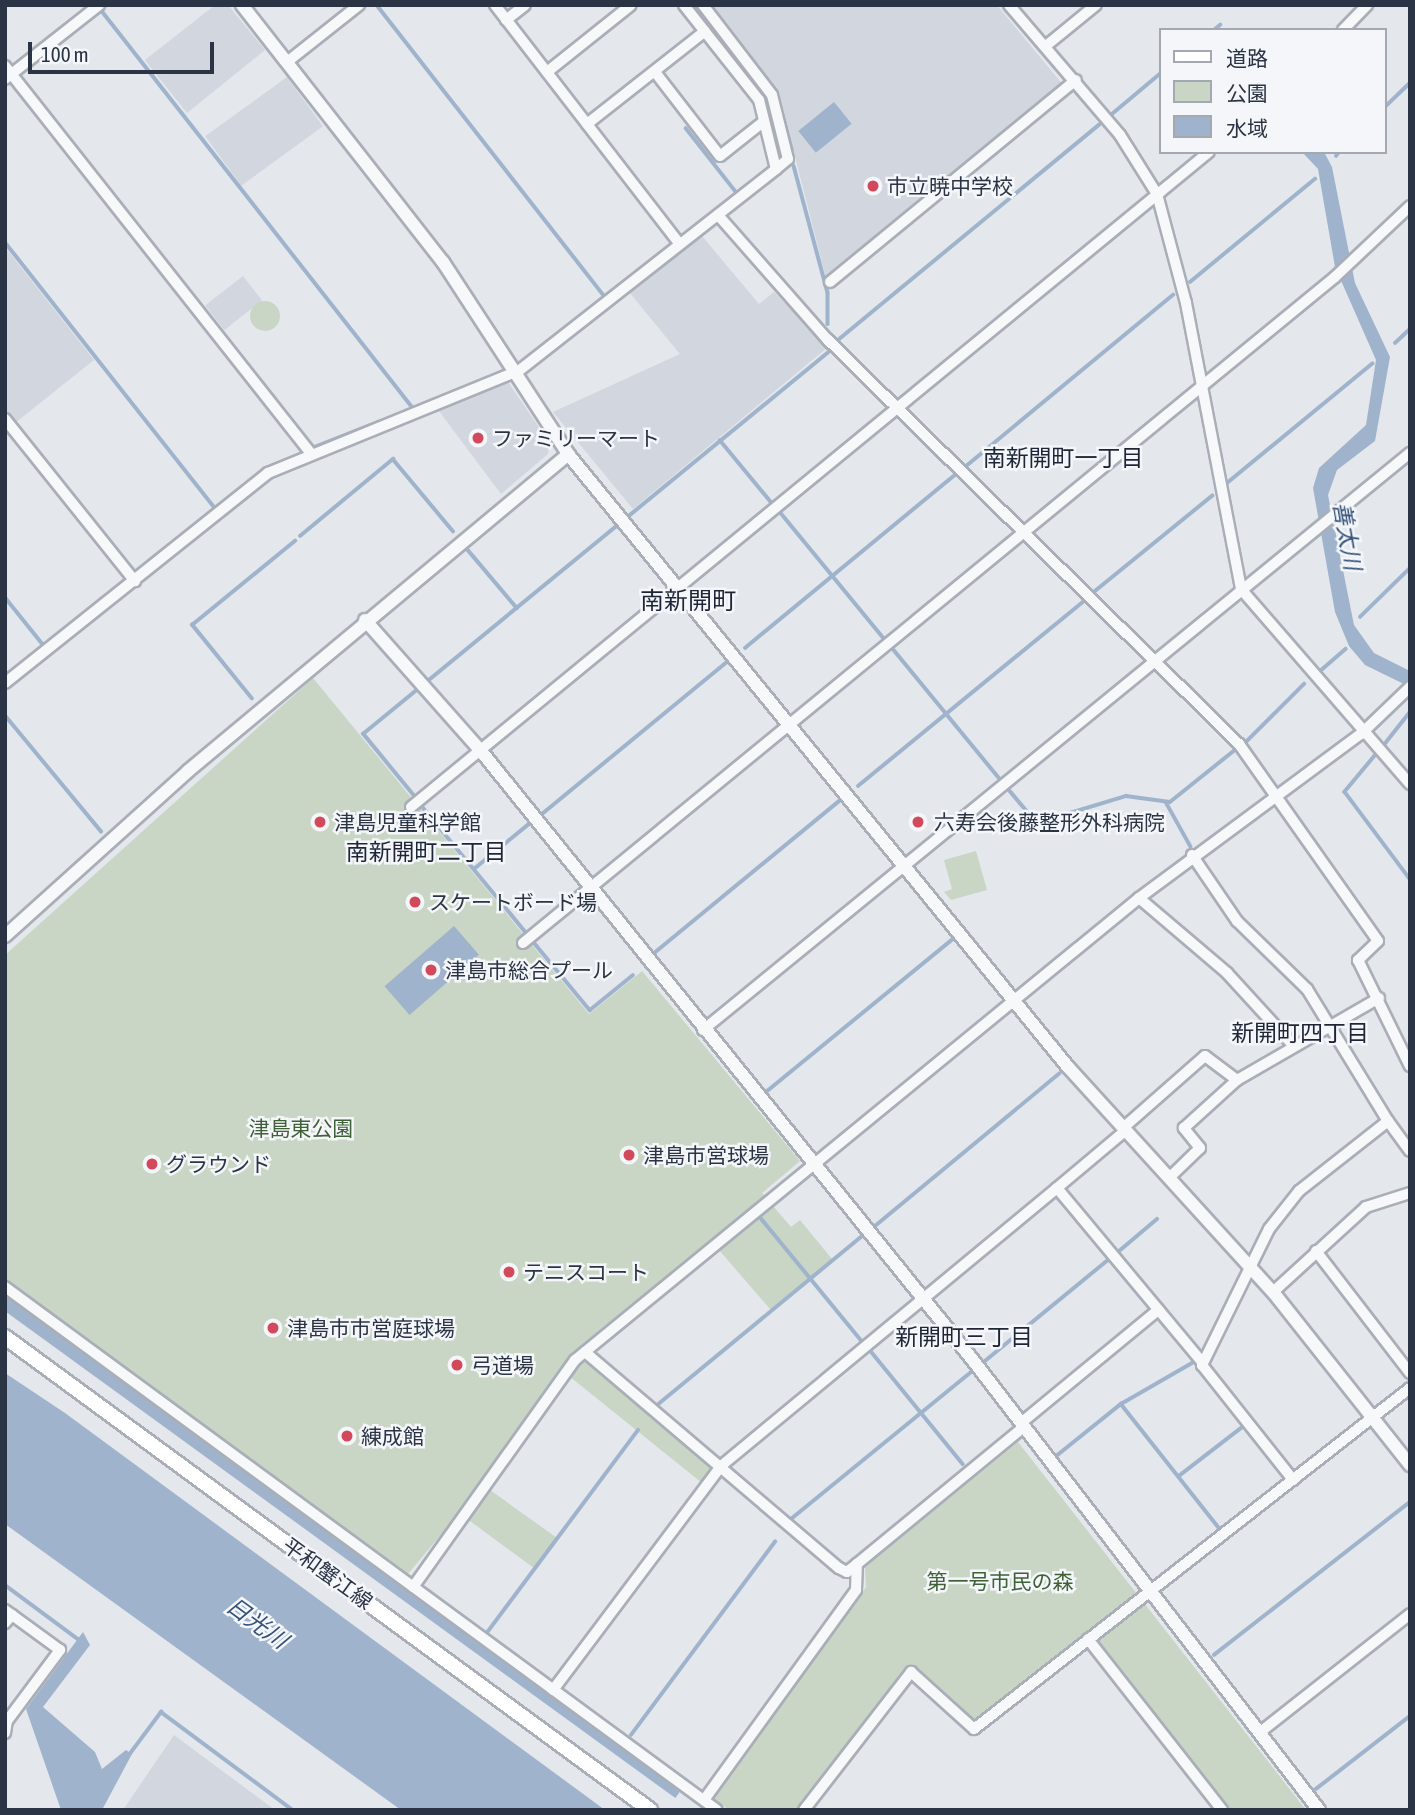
<!DOCTYPE html>
<meta charset="utf-8">
<style>
body{margin:0}
#map{position:relative;width:1415px;height:1815px;overflow:hidden;background:#e4e7ec;font-family:"Asap Condensed","Noto Sans JP",sans-serif}
div>[style]{position:absolute}
[style*='--x']{left:calc(var(--x)*1px);top:calc(var(--y)*1px);width:calc(var(--w)*1px);rotate:calc(var(--a)*1deg)}
.built>*{inset:0;background:#d2d6de;transform-origin:0 0}
.green>*{inset:0;background:#c9d6c5}
.round{border-radius:50%}
.water>*{inset:0;background:#9fb4cc;transform-origin:0 0}
.stream>*{height:3.5px;margin:-1.75px;padding:0 1.75px;transform-origin:1.75px;border-radius:1.75px;background:#9fb4cc}
.roads{filter:drop-shadow(2px 0 #a9aeb7) drop-shadow(-2px 0 #a9aeb7) drop-shadow(0 2px #a9aeb7) drop-shadow(0 -2px #a9aeb7)}
.minor>*{height:10px;margin:-5px;padding:0 5px;transform-origin:5px;border-radius:5px;background:#f7f8fa}
.tertiary>*{height:12px;margin:-6px;padding:0 6px;transform-origin:6px;border-radius:6px;background:#f7f8fa}
.secondary>*{height:14px;margin:-7px;padding:0 7px;transform-origin:7px;border-radius:7px;background:#fff}
.dots>*{width:19px;height:19px;translate:-50% -50%;box-sizing:border-box;border:4px solid #f4f6f9;border-radius:50%}
span{translate:-50% -50%;white-space:nowrap;text-align:center;line-height:1.15;-webkit-text-stroke:5px #f4f6f9;paint-order:stroke}
.poi-label{font-size:21px;color:#2b3445}
.left{translate:0 -50%;text-align:left}
.park-label{font-size:21px;color:#3f6138}
.street-label{font-size:21px;color:#2b3445}
.neighbourhood-label{font-size:23px;color:#1d2536}
.water-label{font-size:23px;color:#34527a;font-style:italic}
.quarter-label{font-size:24px;color:#1d2536}
.frame{position:absolute;inset:0;border:7px solid #2b3445;pointer-events:none}
.legend{position:absolute;left:1159px;top:28px;width:228px;height:126px;box-sizing:border-box;background:#f4f6f9;border:2px solid #a4a8b1;margin:0;padding:9px 12px;list-style:none;font-size:21px;color:#2b3445}
.legend li{display:flex;align-items:center;gap:14px;height:35px}
.legend b{width:35px;border:2px solid #a4a8b1}
.scale{position:absolute;left:28px;top:42px;width:186px;height:32px;box-sizing:border-box;border:4px solid #2b3445;border-top:0;padding-left:9px;font-size:21px;line-height:24px;white-space:nowrap;color:#2b3445;-webkit-text-stroke:5px #f4f6f9;paint-order:stroke}
</style>
<div id="map">
<div class="built">
<i style="clip-path:polygon(215px 5px,228px 5px,265px 50px,187px 113px,145px 60px)"></i>
<i style="clip-path:polygon(711px 5px,997px 5px,1064px 86px,827px 282px,778px 90px)"></i>
<i style="left:287px;top:77px;width:61px;height:101px;rotate:54deg"></i>
<i style="clip-path:polygon(702px 236px,759px 304px,774px 292px,828px 347px,633px 509px,553px 412px,680px 354px,629px 292px)"></i>
<i style="clip-path:polygon(5px 247px,94px 360px,15px 423px,5px 411px)"></i>
<i style="left:243px;top:276px;width:31px;height:48px;rotate:52deg"></i>
<i style="clip-path:polygon(506px 379px,549px 442px,548px 454px,501px 494px,436px 407px)"></i>
<i style="clip-path:polygon(174px 1735px,275px 1810px,123px 1810px)"></i>
</div>
<div class="green">
<i class="round" style="left:250px;top:301px;width:30px;height:30px"></i>
<i style="clip-path:polygon(313px 678px,589px 1014px,642px 971px,800px 1161px,762px 1193px,791px 1227px,800px 1220px,832px 1259px,771px 1310px,712px 1242px,586px 1344px,586px 1360px,715px 1467px,702px 1483px,564px 1372px,490px 1470px,490px 1490px,557px 1538px,534px 1568px,459px 1513px,408px 1574px,5px 1279px,5px 955px)"></i>
<i style="clip-path:polygon(976px 851px,987px 890px,951px 900px,944px 892px,952px 889px,944px 860px)"></i>
<i style="clip-path:polygon(1018px 1442px,1306px 1810px,1230px 1810px,1091px 1631px,975px 1722px,910px 1665px,829px 1777px,798px 1810px,729px 1810px,714px 1799px,866px 1587px,865px 1567px)"></i>
</div>
<div class="water">
<i style="left:834px;top:102px;width:28px;height:46px;rotate:51deg"></i>
<i style="clip-path:polygon(1302px 152px,1324px 152px,1332px 167px,1355px 283px,1390px 357px,1375px 441px,1337px 470px,1328px 495px,1354px 625px,1374px 653px,1410px 671px,1410px 687px,1365px 665px,1349px 646px,1335px 612px,1313px 488px,1319px 468px,1366px 425px,1376px 360px,1335px 267px,1318px 169px)"></i>
<i style="left:454px;top:926px;width:38px;height:92px;rotate:49deg"></i>
<i style="left:5px;top:1295px;width:838px;height:13px;rotate:36deg"></i>
<i style="clip-path:polygon(5px 1373px,65px 1413px,605px 1810px,401px 1810px,5px 1524px)"></i>
<i style="clip-path:polygon(83px 1632px,90px 1645px,43px 1707px,95px 1752px,102px 1769px,126px 1750px,132px 1754px,102px 1810px,61px 1810px,26px 1709px)"></i>
</div>
<div class="stream">
<i style="--x:377;--y:5;--w:370;--a:52"></i>
<i style="--x:694;--y:5;--w:117;--a:52"></i>
<i style="--x:766;--y:97;--w:58;--a:75"></i>
<i style="--x:102;--y:11;--w:504;--a:51.93"></i>
<i style="--x:1214;--y:30;--w:8;--a:-40"></i>
<i style="--x:753;--y:61;--w:47;--a:56.3"></i>
<i style="--x:1385;--y:107;--w:35;--a:-44"></i>
<i style="--x:782;--y:112;--w:39;--a:75"></i>
<i style="--x:1112;--y:114;--w:64;--a:-39.9"></i>
<i style="--x:686;--y:128;--w:83;--a:51.9"></i>
<i style="--x:1336;--y:156;--w:5;--a:-53"></i>
<i style="--x:794;--y:166;--w:131;--a:75"></i>
<i style="--x:828;--y:293;--w:31;--a:90"></i>
<i style="--x:729;--y:200;--w:53;--a:-38.8"></i>
<i style="--x:5;--y:242;--w:340;--a:51.7"></i>
<i style="--x:1190;--y:282;--w:162;--a:-39.5"></i>
<i style="--x:838;--y:340;--w:338;--a:-39.5"></i>
<i style="--x:1395;--y:343;--w:21;--a:-43"></i>
<i style="--x:720;--y:440;--w:82;--a:50.5"></i>
<i style="--x:315;--y:447;--w:68;--a:-21.6"></i>
<i style="--x:274;--y:465;--w:29;--a:-22"></i>
<i style="--x:965;--y:467;--w:270;--a:-39.6"></i>
<i style="--x:1227;--y:483;--w:188;--a:-39.4"></i>
<i style="--x:226;--y:500;--w:48;--a:-38.3"></i>
<i style="--x:781;--y:513;--w:161;--a:50.6"></i>
<i style="--x:300;--y:536;--w:121;--a:-39.6"></i>
<i style="--x:393;--y:459;--w:94;--a:50.2"></i>
<i style="--x:468;--y:550;--w:76;--a:49.8"></i>
<i style="--x:1095;--y:591;--w:151;--a:-39.1"></i>
<i style="--x:5;--y:597;--w:64;--a:51.3"></i>
<i style="--x:1360;--y:617;--w:70;--a:-44.4"></i>
<i style="--x:745;--y:648;--w:273;--a:-39.5"></i>
<i style="--x:894;--y:650;--w:166;--a:50.6"></i>
<i style="--x:1319;--y:672;--w:35;--a:-41"></i>
<i style="--x:252;--y:699;--w:95;--a:-129"></i>
<i style="--x:192;--y:625;--w:133;--a:-39.2"></i>
<i style="--x:5;--y:715;--w:151;--a:50.4"></i>
<i style="--x:1246;--y:742;--w:82;--a:-45"></i>
<i style="--x:1383;--y:746;--w:43;--a:-51.5"></i>
<i style="--x:1375;--y:756;--w:47;--a:129.8"></i>
<i style="--x:1345;--y:792;--w:109;--a:53.2"></i>
<i style="--x:858;--y:786;--w:292;--a:-39.3"></i>
<i style="--x:1010;--y:791;--w:42;--a:49.8"></i>
<i style="--x:1037;--y:823;--w:93;--a:-16.9"></i>
<i style="--x:1126;--y:796;--w:44;--a:7.8"></i>
<i style="--x:1170;--y:802;--w:83;--a:-38.7"></i>
<i style="--x:414;--y:796;--w:80;--a:-129.4"></i>
<i style="--x:363;--y:734;--w:604;--a:-39.36"></i>
<i style="--x:1166;--y:802;--w:51;--a:60.9"></i>
<i style="--x:421;--y:805;--w:168;--a:50.5"></i>
<i style="--x:542;--y:814;--w:238;--a:-39.4"></i>
<i style="--x:474;--y:869;--w:71;--a:-39.3"></i>
<i style="--x:532;--y:940;--w:91;--a:50.4"></i>
<i style="--x:590;--y:1010;--w:55;--a:-39.1"></i>
<i style="--x:653;--y:954;--w:241;--a:-39.4"></i>
<i style="--x:766;--y:1092;--w:242;--a:-39.3"></i>
<i style="--x:760;--y:1217;--w:161;--a:50.6"></i>
<i style="--x:875;--y:1226;--w:239;--a:-39.6"></i>
<i style="--x:1118;--y:1252;--w:51;--a:-40.2"></i>
<i style="--x:870;--y:1350;--w:147;--a:50.8"></i>
<i style="--x:985;--y:1361;--w:161;--a:-39.4"></i>
<i style="--x:1122;--y:1405;--w:158;--a:51.7"></i>
<i style="--x:656;--y:1406;--w:267;--a:-39.5"></i>
<i style="--x:1055;--y:1457;--w:85;--a:-38.8"></i>
<i style="--x:1121;--y:1404;--w:84;--a:-29.9"></i>
<i style="--x:1179;--y:1476;--w:83;--a:-37.7"></i>
<i style="--x:791;--y:1519;--w:232;--a:-39.2"></i>
<i style="--x:5;--y:1585;--w:96;--a:36.5"></i>
<i style="--x:486;--y:1634;--w:254;--a:-53.3"></i>
<i style="--x:1214;--y:1655;--w:249;--a:-38"></i>
<i style="--x:631;--y:1735;--w:241;--a:-53.3"></i>
<i style="--x:129;--y:1755;--w:54;--a:-53.3"></i>
<i style="--x:161;--y:1712;--w:164;--a:36.6"></i>
<i style="--x:1316;--y:1789;--w:119;--a:-37.8"></i>
</div>
<div class="roads">
<div class="minor">
<i style="--x:495;--y:5;--w:302;--a:52.3"></i>
<i style="--x:703;--y:5;--w:113;--a:52.5"></i>
<i style="--x:772;--y:95;--w:66;--a:76"></i>
<i style="--x:788;--y:159;--w:16;--a:140"></i>
<i style="--x:1009;--y:5;--w:171;--a:49.5"></i>
<i style="--x:1120;--y:135;--w:70;--a:57.9"></i>
<i style="--x:1157;--y:194;--w:113;--a:75.1"></i>
<i style="--x:1186;--y:303;--w:291;--a:79.1"></i>
<i style="--x:1241;--y:589;--w:258;--a:49.1"></i>
<i style="--x:506;--y:20;--w:24;--a:-38"></i>
<i style="--x:1343;--y:30;--w:35;--a:-46"></i>
<i style="--x:1047;--y:45;--w:63;--a:-39.2"></i>
<i style="--x:287;--y:62;--w:92;--a:-38.4"></i>
<i style="--x:5;--y:66;--w:494;--a:51.7"></i>
<i style="--x:547;--y:72;--w:107;--a:-38.6"></i>
<i style="--x:655;--y:72;--w:106;--a:52.3"></i>
<i style="--x:720;--y:156;--w:55;--a:-38.3"></i>
<i style="--x:5;--y:79;--w:120;--a:-38.2"></i>
<i style="--x:587;--y:124;--w:150;--a:-38.2"></i>
<i style="--x:718;--y:215;--w:167;--a:48.7"></i>
<i style="--x:828;--y:340;--w:576;--a:44.51"></i>
<i style="--x:1239;--y:744;--w:241;--a:54.8"></i>
<i style="--x:1378;--y:941;--w:28;--a:136"></i>
<i style="--x:1358;--y:960;--w:118;--a:63.9"></i>
<i style="--x:830;--y:282;--w:318;--a:-39.4"></i>
<i style="--x:516;--y:373;--w:330;--a:-38.1"></i>
<i style="--x:776;--y:169;--w:71;--a:-103.8"></i>
<i style="--x:759;--y:100;--w:121;--a:-128.3"></i>
<i style="--x:5;--y:419;--w:208;--a:51.3"></i>
<i style="--x:5;--y:683;--w:337;--a:-38.6"></i>
<i style="--x:268;--y:473;--w:267;--a:-22.2"></i>
<i style="--x:411;--y:807;--w:1032;--a:-39.38"></i>
<i style="--x:1192;--y:855;--w:80;--a:55.7"></i>
<i style="--x:1237;--y:921;--w:98;--a:44.2"></i>
<i style="--x:1307;--y:989;--w:155;--a:58.5"></i>
<i style="--x:1388;--y:1121;--w:113;--a:141.8"></i>
<i style="--x:1299;--y:1191;--w:48;--a:128.3"></i>
<i style="--x:1269;--y:1229;--w:152;--a:116.2"></i>
<i style="--x:1202;--y:1365;--w:147;--a:51.6"></i>
<i style="--x:1139;--y:898;--w:116;--a:40.4"></i>
<i style="--x:1227;--y:973;--w:98;--a:47.5"></i>
<i style="--x:523;--y:943;--w:1050;--a:-39.36"></i>
<i style="--x:1335;--y:277;--w:103;--a:-43.4"></i>
<i style="--x:703;--y:1030;--w:913;--a:-39.22"></i>
<i style="--x:1388;--y:1121;--w:37;--a:54"></i>
<i style="--x:1123;--y:1128;--w:109;--a:-41.3"></i>
<i style="--x:1205;--y:1056;--w:40;--a:37"></i>
<i style="--x:1169;--y:1178;--w:43;--a:-44.1"></i>
<i style="--x:1200;--y:1148;--w:26;--a:-129"></i>
<i style="--x:1184;--y:1128;--w:72;--a:-42.2"></i>
<i style="--x:1237;--y:1080;--w:164;--a:-30"></i>
<i style="--x:1057;--y:1188;--w:89;--a:-40"></i>
<i style="--x:1316;--y:1251;--w:154;--a:52.4"></i>
<i style="--x:5;--y:1287;--w:883;--a:36.3"></i>
<i style="--x:1273;--y:1292;--w:126;--a:-42.4"></i>
<i style="--x:1366;--y:1207;--w:46;--a:-17.7"></i>
<i style="--x:585;--y:1352;--w:333;--a:40.4"></i>
<i style="--x:839;--y:1568;--w:9;--a:27"></i>
<i style="--x:847;--y:1572;--w:13;--a:-39"></i>
<i style="--x:1021;--y:1423;--w:178;--a:-39.5"></i>
<i style="--x:413;--y:1587;--w:279;--a:-54.5"></i>
<i style="--x:575;--y:1360;--w:729;--a:-39.32"></i>
<i style="--x:1139;--y:898;--w:276;--a:-36.5"></i>
<i style="--x:1361;--y:734;--w:68;--a:-43.8"></i>
<i style="--x:5;--y:1610;--w:9;--a:36"></i>
<i style="--x:12;--y:1615;--w:11;--a:131"></i>
<i style="--x:1088;--y:1639;--w:217;--a:51.9"></i>
<i style="--x:553;--y:1690;--w:280;--a:-53.1"></i>
<i style="--x:721;--y:1466;--w:436;--a:-39.6"></i>
<i style="--x:1057;--y:1188;--w:228;--a:50.2"></i>
<i style="--x:5;--y:1733;--w:12;--a:-81"></i>
<i style="--x:7;--y:1721;--w:89;--a:-53.3"></i>
<i style="--x:60;--y:1650;--w:59;--a:-143.9"></i>
<i style="--x:1259;--y:1733;--w:192;--a:-38.2"></i>
<i style="--x:704;--y:1800;--w:259;--a:-54.1"></i>
<i style="--x:856;--y:1590;--w:26;--a:-88"></i>
<i style="--x:857;--y:1564;--w:216;--a:-39.4"></i>
<i style="--x:804;--y:1810;--w:175;--a:-52.2"></i>
<i style="--x:911;--y:1672;--w:85;--a:42.1"></i>
<i style="--x:974;--y:1729;--w:554;--a:-38.03"></i>
</div>
<div class="tertiary">
<i style="--x:242;--y:5;--w:326;--a:52"></i>
<i style="--x:443;--y:262;--w:229;--a:56.9"></i>
<i style="--x:568;--y:454;--w:791;--a:50.8"></i>
<i style="--x:1068;--y:1067;--w:304;--a:47.7"></i>
<i style="--x:1273;--y:1292;--w:221;--a:51.6"></i>
<i style="--x:365;--y:620;--w:175;--a:48.5"></i>
<i style="--x:481;--y:751;--w:782;--a:51.08"></i>
<i style="--x:972;--y:1359;--w:569;--a:52.43"></i>
<i style="--x:5;--y:936;--w:246;--a:-42"></i>
<i style="--x:188;--y:771;--w:495;--a:-39.8"></i>
</div>
<div class="secondary">
<i style="--x:5;--y:1337;--w:800;--a:36.25"></i>
</div>
</div>
<div class="dots">
<i style="left:873px;top:186px;background:#d1495b"></i>
<i style="left:478px;top:438px;background:#d1495b"></i>
<i style="left:320px;top:822px;background:#d1495b"></i>
<i style="left:918px;top:822px;background:#d1495b"></i>
<i style="left:415px;top:902px;background:#d1495b"></i>
<i style="left:431px;top:970px;background:#d1495b"></i>
<i style="left:629px;top:1155px;background:#d1495b"></i>
<i style="left:152px;top:1164px;background:#d1495b"></i>
<i style="left:509px;top:1272px;background:#d1495b"></i>
<i style="left:273px;top:1328px;background:#d1495b"></i>
<i style="left:457px;top:1365px;background:#d1495b"></i>
<i style="left:347px;top:1436px;background:#d1495b"></i>
</div>
<div class="poi-label">
<span class="left" style="left:887px;top:186px">市立暁中学校</span>
<span class="left" style="left:492px;top:438px">ファミリーマート</span>
<span class="left" style="left:334px;top:822px">津島児童科学館</span>
<span class="left" style="left:934px;top:822px">六寿会後藤整形外科病院</span>
<span class="left" style="left:429px;top:902px">スケートボード場</span>
<span class="left" style="left:445px;top:970px">津島市総合プール</span>
<span class="left" style="left:643px;top:1155px">津島市営球場</span>
<span class="left" style="left:166px;top:1164px">グラウンド</span>
<span class="left" style="left:523px;top:1272px">テニスコート</span>
<span class="left" style="left:287px;top:1328px">津島市市営庭球場</span>
<span class="left" style="left:471px;top:1365px">弓道場</span>
<span class="left" style="left:361px;top:1436px">練成館</span>
</div>
<div class="park-label">
<span style="left:301px;top:1128px">津島東公園</span>
<span style="left:1000px;top:1581px">第一号市民の森</span>
</div>
<div class="street-label">
<span style="left:328px;top:1573px;rotate:36deg">平和蟹江線</span>
</div>
<div class="neighbourhood-label">
<span style="left:1063px;top:458px">南新開町一丁目</span>
<span style="left:426px;top:852px">南新開町二丁目</span>
<span style="left:1300px;top:1033px">新開町四丁目</span>
<span style="left:964px;top:1337px">新開町三丁目</span>
</div>
<div class="water-label">
<span style="left:1347px;top:536px;rotate:80deg">善太川</span>
<span style="left:257px;top:1623px;rotate:36deg">日光川</span>
</div>
<div class="quarter-label">
<span style="left:688px;top:601px">南新開町</span>
</div>
<div class="frame"></div>
<ul class="legend">
<li><b style="height:9px;background:#fff"></b>道路</li>
<li><b style="height:19px;background:#c9d6c5"></b>公園</li>
<li><b style="height:19px;background:#9fb4cc"></b>水域</li>
</ul>
<div class="scale">100 m</div>
</div>
